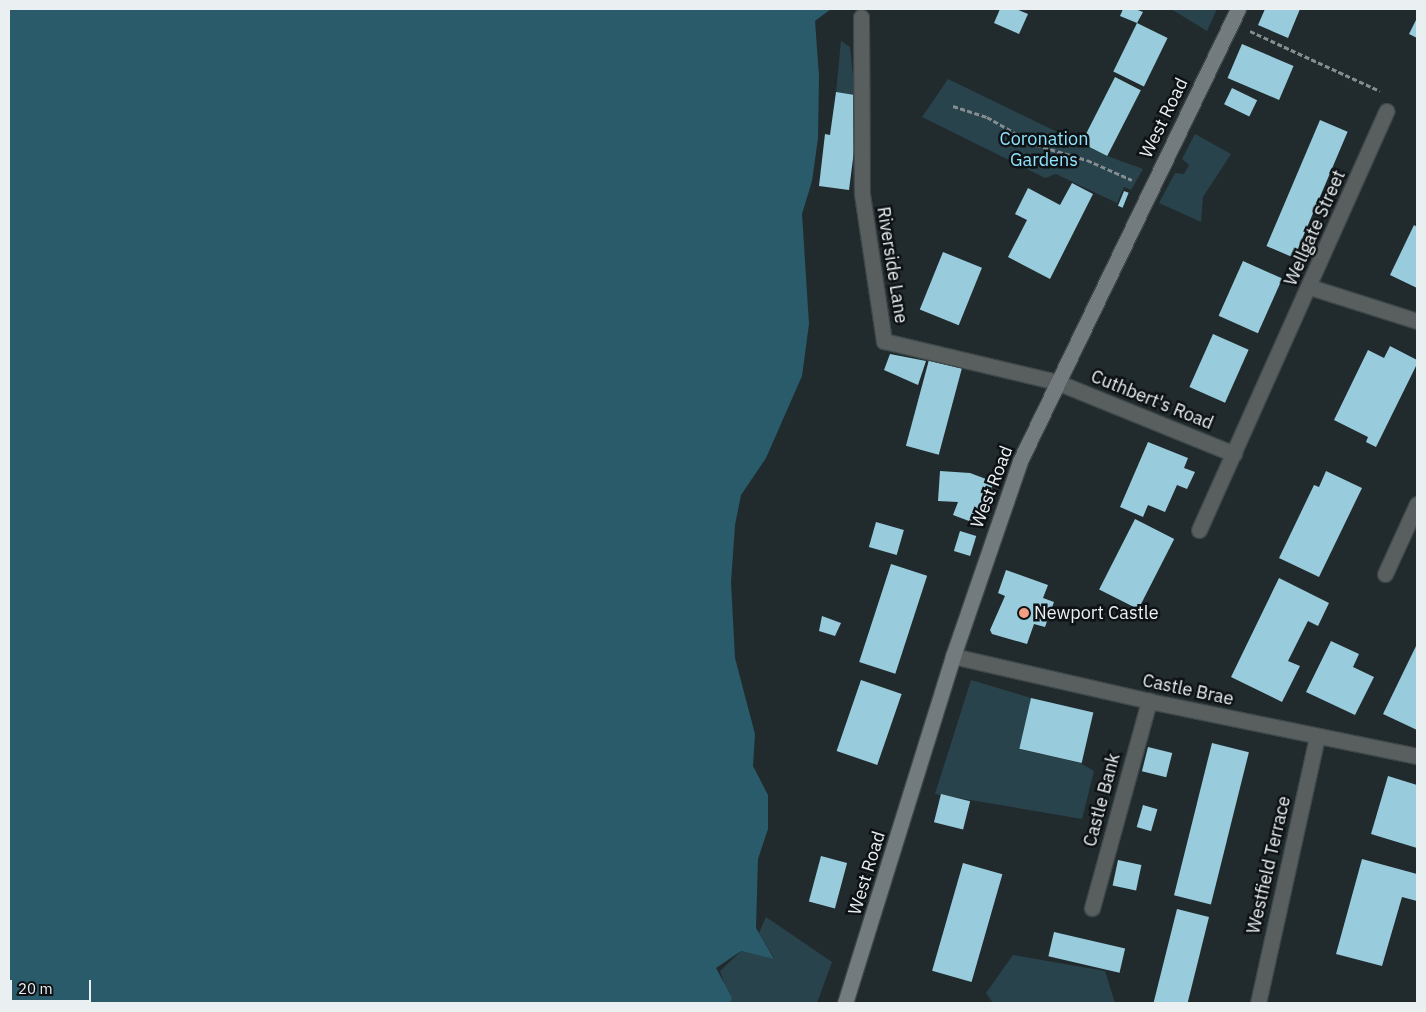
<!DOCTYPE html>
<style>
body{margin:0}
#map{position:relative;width:1426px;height:1012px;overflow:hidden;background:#212b2e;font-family:"IBM Plex Sans",sans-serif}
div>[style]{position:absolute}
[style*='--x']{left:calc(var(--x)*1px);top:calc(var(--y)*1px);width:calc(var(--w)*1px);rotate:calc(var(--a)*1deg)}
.green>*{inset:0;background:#29434c}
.water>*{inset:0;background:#295b6a}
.building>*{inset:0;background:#98ccdd;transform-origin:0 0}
.path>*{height:3px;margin-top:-1.5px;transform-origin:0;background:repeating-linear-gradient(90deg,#858d90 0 5px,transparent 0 7.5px)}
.roads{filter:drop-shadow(1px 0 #3d4749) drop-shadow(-1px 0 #3d4749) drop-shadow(0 1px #3d4749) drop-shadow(0 -1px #3d4749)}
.street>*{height:15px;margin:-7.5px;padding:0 7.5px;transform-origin:7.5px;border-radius:7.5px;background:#595e5f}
.secondary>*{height:15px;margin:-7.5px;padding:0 7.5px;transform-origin:7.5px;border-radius:7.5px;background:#737b7e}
.dots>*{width:14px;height:14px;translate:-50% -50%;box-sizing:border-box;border:2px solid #0e1214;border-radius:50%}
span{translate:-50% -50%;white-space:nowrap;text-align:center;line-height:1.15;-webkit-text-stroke:5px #0e1214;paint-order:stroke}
.street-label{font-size:18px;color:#eaf0f2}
.park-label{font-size:18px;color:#8fe3fd}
.poi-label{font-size:18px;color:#eaf0f2}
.left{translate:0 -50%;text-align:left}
.frame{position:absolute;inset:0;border:10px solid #eaf0f2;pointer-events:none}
.scale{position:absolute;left:10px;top:980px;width:81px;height:22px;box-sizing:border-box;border:2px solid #eaf0f2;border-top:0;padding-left:6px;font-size:15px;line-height:18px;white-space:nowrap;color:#eaf0f2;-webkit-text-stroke:4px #0e1214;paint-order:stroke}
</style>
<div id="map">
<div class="green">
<i style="clip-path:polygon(1171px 9px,1217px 9px,1207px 31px)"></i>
<i style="clip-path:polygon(841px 41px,850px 47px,855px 95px,836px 93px)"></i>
<i style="clip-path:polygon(948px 79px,1107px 156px,1143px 169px,1131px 190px,1124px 187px,1117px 203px,1056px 174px,1045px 178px,922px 117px)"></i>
<i style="clip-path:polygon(1195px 134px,1231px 154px,1203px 197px,1201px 222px,1159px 203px,1175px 173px,1184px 174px,1189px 165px,1182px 159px)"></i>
<i style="clip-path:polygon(971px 680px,1031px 698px,1019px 749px,1080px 763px,1094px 771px,1082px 819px,935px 794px)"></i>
<i style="clip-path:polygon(766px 917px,832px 962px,817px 1003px,731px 1003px,720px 971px,741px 951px,774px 958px,759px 933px)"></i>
<i style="clip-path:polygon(1013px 955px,1105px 971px,1115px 1003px,993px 1003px,986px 993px)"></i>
</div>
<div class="water">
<i style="clip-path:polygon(9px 9px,831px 9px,815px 21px,819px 76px,818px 138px,812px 181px,802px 214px,809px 324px,802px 376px,766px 458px,741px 495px,735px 525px,731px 582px,735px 658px,755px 734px,753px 766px,768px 795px,768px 829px,758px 859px,756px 928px,774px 959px,741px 951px,716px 968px,732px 998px,730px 1003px,9px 1003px)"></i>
</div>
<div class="building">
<i style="clip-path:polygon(1000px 9px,1016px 9px,1028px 14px,1019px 34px,994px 23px)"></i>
<i style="clip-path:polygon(1123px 9px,1135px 9px,1143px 12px,1137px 23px,1120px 16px)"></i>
<i style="clip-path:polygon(1265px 9px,1300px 9px,1288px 38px,1258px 25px)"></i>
<i style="clip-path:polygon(1417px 18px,1417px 38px,1409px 34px)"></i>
<i style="left:1137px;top:23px;width:34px;height:54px;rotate:26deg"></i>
<i style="left:1242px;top:44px;width:56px;height:37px;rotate:23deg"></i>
<i style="left:1115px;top:77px;width:29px;height:74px;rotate:27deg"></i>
<i style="left:1232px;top:88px;width:28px;height:18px;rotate:26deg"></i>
<i style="clip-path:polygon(836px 92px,861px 96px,849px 190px,819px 186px,825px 134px,830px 135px)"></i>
<i style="left:1320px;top:120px;width:30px;height:137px;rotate:23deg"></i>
<i style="clip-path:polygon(1072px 183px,1093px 194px,1050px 279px,1008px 257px,1027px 220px,1015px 214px,1028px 188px,1060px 205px)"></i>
<i style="left:1124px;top:191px;width:5px;height:16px;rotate:22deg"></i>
<i style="clip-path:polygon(1414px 225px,1417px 227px,1417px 288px,1390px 275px)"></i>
<i style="left:943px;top:252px;width:42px;height:62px;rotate:22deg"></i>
<i style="left:1243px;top:261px;width:43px;height:60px;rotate:24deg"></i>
<i style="left:1213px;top:334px;width:39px;height:58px;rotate:24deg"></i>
<i style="clip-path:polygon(1390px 346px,1417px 360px,1417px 364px,1376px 447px,1366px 442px,1368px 437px,1334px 420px,1368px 350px,1384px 358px)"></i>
<i style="clip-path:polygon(890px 354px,926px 361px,918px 385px,884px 370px)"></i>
<i style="left:930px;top:356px;width:34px;height:93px;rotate:15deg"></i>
<i style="clip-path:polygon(1148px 442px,1188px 458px,1184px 468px,1195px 472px,1187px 489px,1177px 485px,1165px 512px,1148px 505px,1143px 517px,1120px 507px)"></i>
<i style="clip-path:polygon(940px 471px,970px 473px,994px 482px,977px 524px,953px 515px,958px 502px,938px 501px)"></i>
<i style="clip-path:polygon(1326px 471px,1362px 488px,1319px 577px,1279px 558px,1314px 485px,1319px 487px)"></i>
<i style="left:1135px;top:519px;width:44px;height:79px;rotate:27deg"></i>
<i style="left:876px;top:522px;width:29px;height:26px;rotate:16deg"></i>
<i style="left:960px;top:531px;width:17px;height:21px;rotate:17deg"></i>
<i style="left:891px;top:564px;width:38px;height:103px;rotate:18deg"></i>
<i style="clip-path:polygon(1006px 570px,1048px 585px,1043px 598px,1054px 602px,1045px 627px,1034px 624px,1027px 644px,992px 634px,990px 630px,1005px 596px,998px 593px)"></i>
<i style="clip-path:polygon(1279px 578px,1329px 603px,1318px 626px,1308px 621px,1288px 661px,1300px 666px,1282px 702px,1231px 677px)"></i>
<i style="clip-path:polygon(822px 616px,841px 623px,835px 636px,819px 631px)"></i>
<i style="clip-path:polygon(1331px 641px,1359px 654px,1353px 667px,1374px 677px,1355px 715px,1306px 692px)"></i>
<i style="clip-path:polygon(1417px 644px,1417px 730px,1383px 714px)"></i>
<i style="left:861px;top:680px;width:43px;height:75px;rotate:19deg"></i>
<i style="left:1031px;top:698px;width:64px;height:52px;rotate:13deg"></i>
<i style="left:1212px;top:743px;width:38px;height:157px;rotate:14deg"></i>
<i style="left:1148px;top:747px;width:25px;height:25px;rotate:14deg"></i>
<i style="clip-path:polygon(1388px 776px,1417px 785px,1417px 848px,1371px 834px)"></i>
<i style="left:941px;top:794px;width:30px;height:29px;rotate:14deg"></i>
<i style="left:1143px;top:805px;width:15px;height:23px;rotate:16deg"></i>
<i style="left:821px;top:856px;width:27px;height:47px;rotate:15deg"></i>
<i style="clip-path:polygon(1362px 859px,1417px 874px,1417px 901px,1402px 897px,1382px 966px,1336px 954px)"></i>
<i style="left:1118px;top:860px;width:24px;height:26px;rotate:12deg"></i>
<i style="left:963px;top:863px;width:41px;height:112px;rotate:16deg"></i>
<i style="left:1177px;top:909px;width:33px;height:97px;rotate:14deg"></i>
<i style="left:1054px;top:932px;width:73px;height:25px;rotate:13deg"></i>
</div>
<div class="path">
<i style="--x:1250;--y:31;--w:143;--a:24.8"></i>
<i style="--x:953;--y:106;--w:36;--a:18"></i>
<i style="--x:987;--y:117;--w:56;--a:29.7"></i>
<i style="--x:1036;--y:145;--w:53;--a:16.4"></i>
<i style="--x:1087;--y:160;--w:49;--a:24"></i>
</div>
<div class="roads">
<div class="street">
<i style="--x:861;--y:17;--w:177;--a:89.7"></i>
<i style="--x:862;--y:194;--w:149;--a:81.5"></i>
<i style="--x:884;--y:341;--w:178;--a:13.3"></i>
<i style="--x:1057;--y:382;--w:191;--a:22.1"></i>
<i style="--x:1310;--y:287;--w:112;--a:17.6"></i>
<i style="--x:1199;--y:530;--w:459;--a:-65.9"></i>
<i style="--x:1385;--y:574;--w:77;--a:-65.4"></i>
<i style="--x:953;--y:656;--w:201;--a:12.9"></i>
<i style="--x:1149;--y:701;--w:274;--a:11.6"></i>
<i style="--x:1092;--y:908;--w:215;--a:-74.6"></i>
<i style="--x:1258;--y:1003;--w:273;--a:-77.5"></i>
</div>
<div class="secondary">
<i style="--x:845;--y:1003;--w:363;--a:-72.7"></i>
<i style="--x:953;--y:656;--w:206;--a:-71"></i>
<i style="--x:1020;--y:461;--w:502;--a:-64.25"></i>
</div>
</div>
<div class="dots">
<i style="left:1024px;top:613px;background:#f39f83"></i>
</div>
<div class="street-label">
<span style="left:1164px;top:118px;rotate:-64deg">West Road</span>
<span style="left:1315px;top:228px;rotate:-66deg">Wellgate Street</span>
<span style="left:892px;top:265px;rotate:81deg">Riverside Lane</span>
<span style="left:1152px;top:400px;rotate:22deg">Cuthbert's Road</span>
<span style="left:992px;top:487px;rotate:-69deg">West Road</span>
<span style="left:1188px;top:690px;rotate:12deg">Castle Brae</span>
<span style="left:1102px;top:800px;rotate:-75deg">Castle Bank</span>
<span style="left:1269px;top:865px;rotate:-77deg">Westfield Terrace</span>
<span style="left:867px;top:873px;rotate:-73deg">West Road</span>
</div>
<div class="park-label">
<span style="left:1044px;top:150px">Coronation<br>Gardens</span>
</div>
<div class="poi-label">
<span class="left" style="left:1034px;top:613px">Newport Castle</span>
</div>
<div class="frame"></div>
<div class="scale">20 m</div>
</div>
